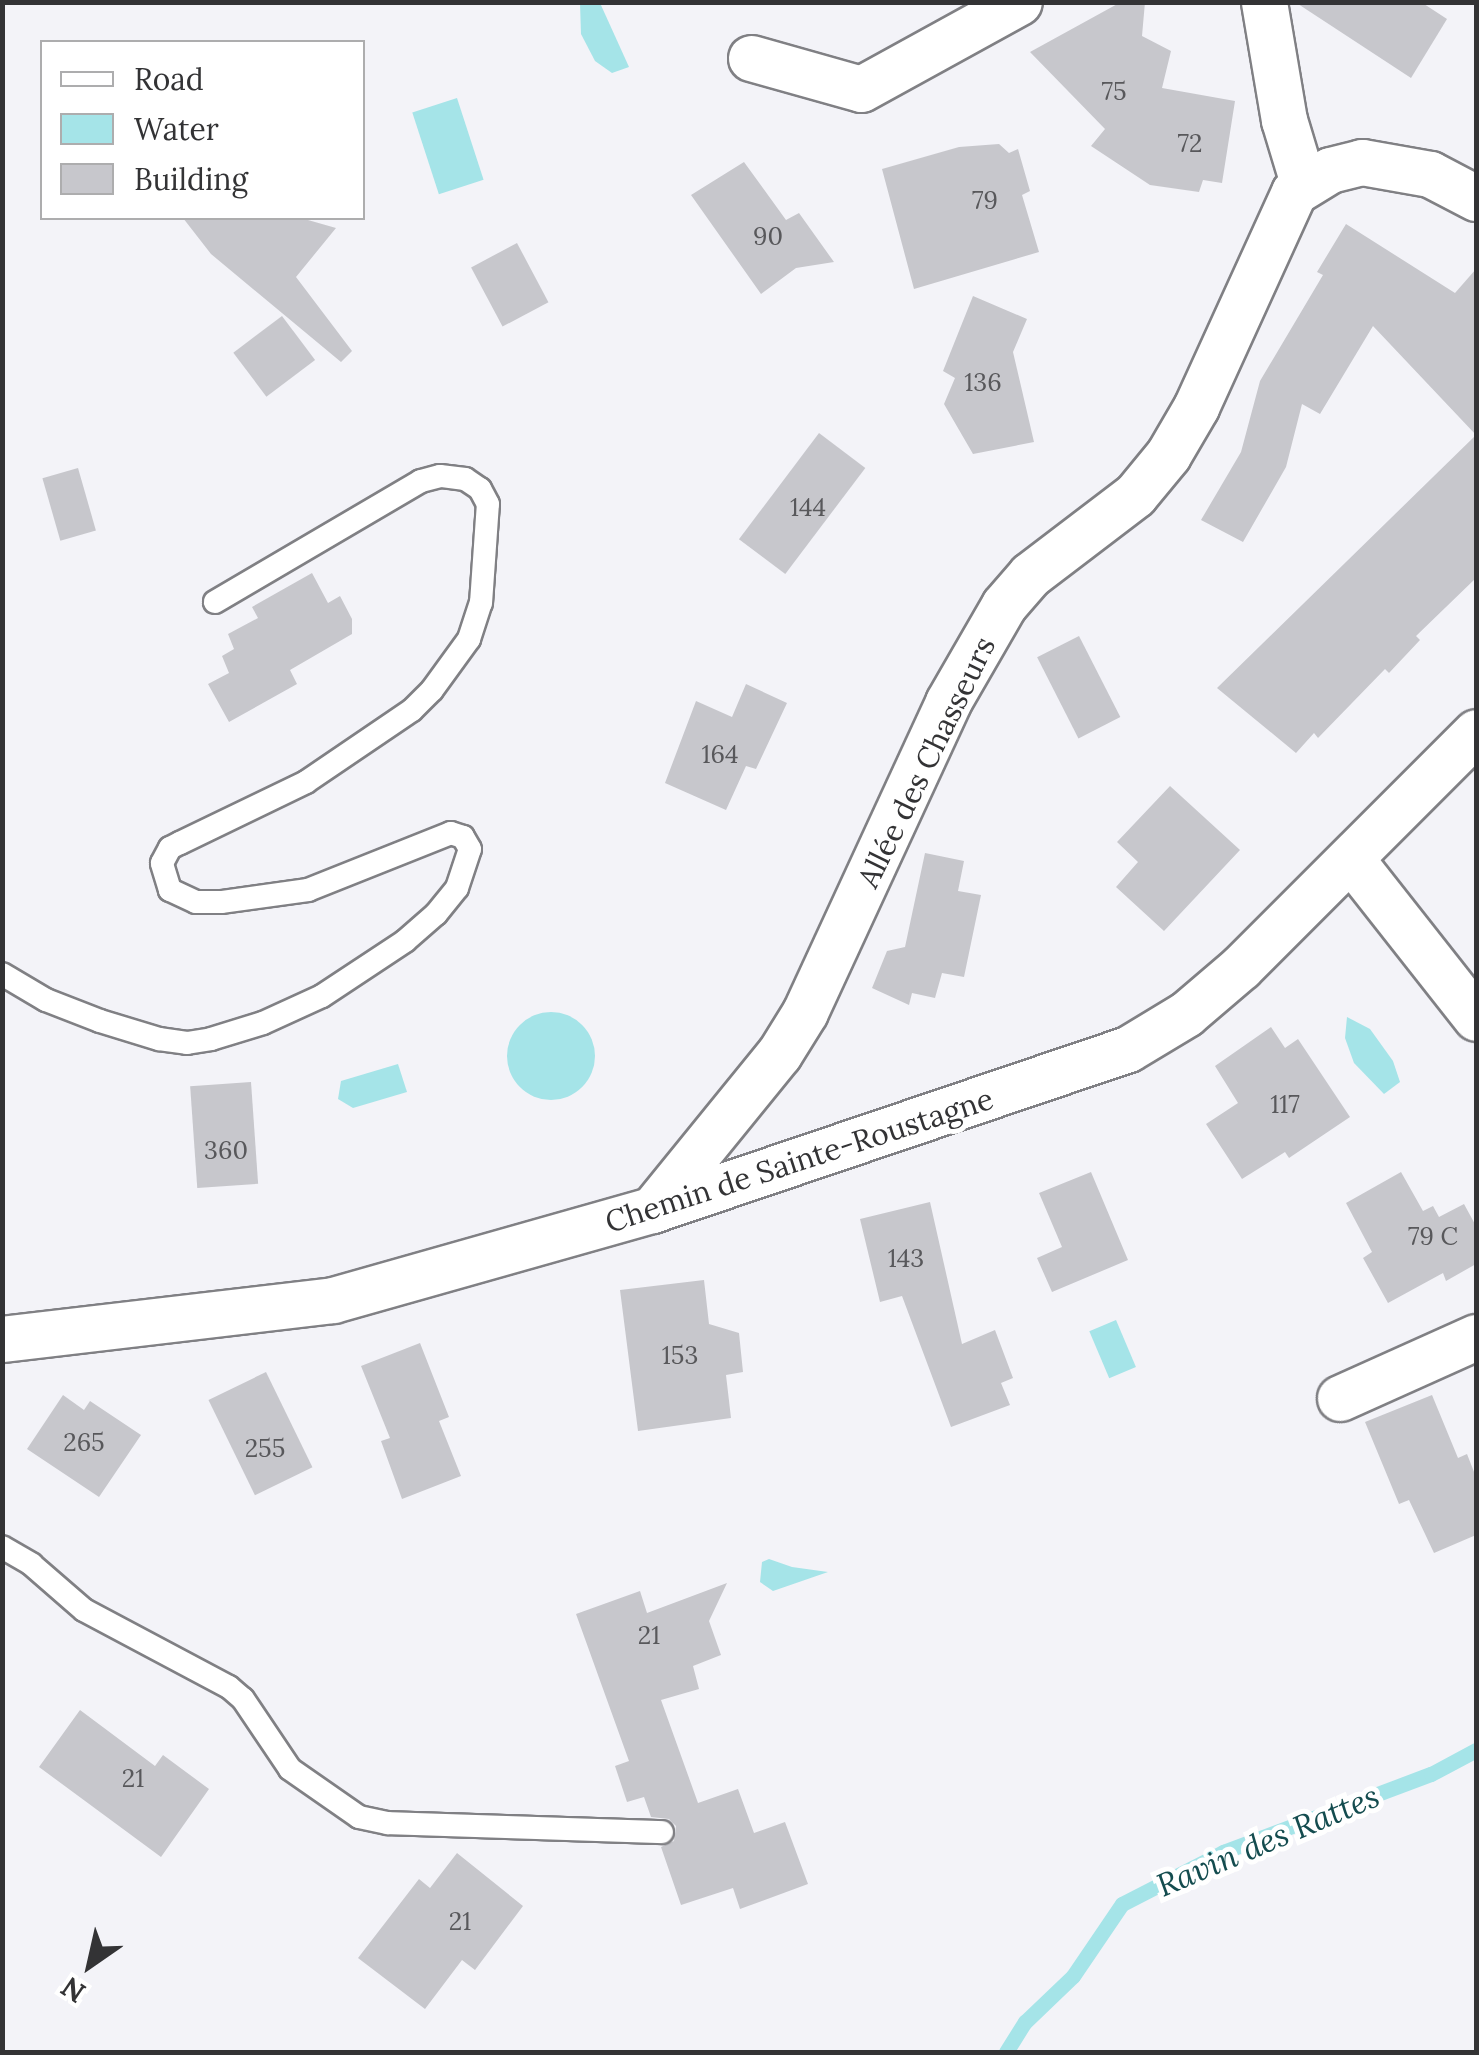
<!DOCTYPE html>
<meta charset="utf-8">
<style>
body{margin:0}
#map{position:relative;width:1479px;height:2055px;overflow:hidden;background:#f3f3f8;font-family:Lora,serif}
div>[style]{position:absolute}
[style*='--x']{left:calc(var(--x)*1px);top:calc(var(--y)*1px);width:calc(var(--w)*1px);rotate:calc(var(--a)*1deg)}
.water>*{inset:0;background:#a5e4e8;transform-origin:0 0}
.round{border-radius:50%}
.stream>*{height:15px;margin:-7.5px;padding:0 7.5px;transform-origin:7.5px;border-radius:7.5px;background:#a5e4e8}
.building>*{inset:0;background:#c7c7cc;transform-origin:0 0}
.roads{filter:drop-shadow(2px 0 #808084) drop-shadow(-2px 0 #808084) drop-shadow(0 2px #808084) drop-shadow(0 -2px #808084)}
.lane>*{height:22px;margin:-11px;padding:0 11px;transform-origin:11px;border-radius:11px;background:#fff}
.street>*{height:45px;margin:-22.5px;padding:0 22.5px;transform-origin:22.5px;border-radius:22.5px;background:#fff}
span{translate:-50% -50%;white-space:nowrap;text-align:center;line-height:1.15;-webkit-text-stroke:10px #fff;paint-order:stroke}
.number-label{font-size:25px;color:#58585b}
.number-label span{-webkit-text-stroke-width:0}
.street-label{font-size:30px;color:#333335}
.water-label{font-size:32px;color:#144c4f;font-style:italic}
.frame{position:absolute;inset:0;border:5px solid #333335;pointer-events:none}
.legend{position:absolute;left:40px;top:40px;width:325px;height:180px;box-sizing:border-box;background:#fff;border:2px solid #adadae;margin:0;padding:12px 18px;list-style:none;font-size:30px;color:#333335}
.legend li{display:flex;align-items:center;gap:20px;height:50px}
.legend b{width:50px;border:2px solid #adadae}
.north{position:absolute;left:40px;top:1915px;width:100px;height:100px;-webkit-text-stroke:8px #fff;paint-order:stroke;rotate:214deg;font-size:28px;font-weight:700;line-height:40px;text-align:center;color:#333335}
.north::after{content:'';display:block;margin:auto;width:35px;height:45px;background:#333335;clip-path:polygon(50% 0,100% 100%,50% 72%,0 100%)}
</style>
<div id="map">
<div class="water">
<i style="clip-path:polygon(580px 3px,600px 3px,629px 67px,612px 73px,595px 61px,581px 34px)"></i>
<i style="left:457px;top:98px;width:86px;height:47px;rotate:72deg"></i>
<i class="round" style="left:507px;top:1012px;width:88px;height:88px"></i>
<i style="clip-path:polygon(1347px 1017px,1370px 1029px,1393px 1061px,1400px 1082px,1384px 1094px,1354px 1063px,1345px 1038px)"></i>
<i style="clip-path:polygon(398px 1064px,407px 1092px,353px 1108px,338px 1099px,341px 1081px)"></i>
<i style="left:1116px;top:1320px;width:51px;height:29px;rotate:67deg"></i>
<i style="clip-path:polygon(769px 1559px,792px 1567px,828px 1572px,773px 1591px,760px 1582px,762px 1562px)"></i>
</div>
<div class="stream">
<i style="--x:1006;--y:2052;--w:36;--a:-58"></i>
<i style="--x:1025;--y:2022;--w:66;--a:-43.8"></i>
<i style="--x:1073;--y:1976;--w:87;--a:-55.8"></i>
<i style="--x:1122;--y:1904;--w:114;--a:-27.2"></i>
<i style="--x:1223;--y:1852;--w:222;--a:-20.6"></i>
<i style="--x:1431;--y:1774;--w:51;--a:-28.1"></i>
</div>
<div class="building">
<i style="clip-path:polygon(1121px 2px,1145px 2px,1142px 36px,1171px 51px,1162px 88px,1235px 101px,1222px 183px,1203px 180px,1199px 192px,1150px 185px,1091px 146px,1105px 129px,1030px 52px)"></i>
<i style="clip-path:polygon(1295px 2px,1421px 2px,1447px 19px,1411px 78px)"></i>
<i style="clip-path:polygon(999px 144px,1009px 153px,1018px 149px,1030px 191px,1022px 195px,1039px 252px,914px 289px,882px 169px,959px 147px)"></i>
<i style="clip-path:polygon(744px 162px,786px 220px,799px 213px,834px 262px,796px 268px,761px 294px,691px 195px)"></i>
<i style="clip-path:polygon(183px 218px,301px 218px,336px 228px,296px 277px,352px 351px,341px 362px,211px 254px)"></i>
<i style="clip-path:polygon(1346px 224px,1455px 293px,1476px 269px,1476px 578px,1416px 636px,1420px 640px,1389px 673px,1385px 669px,1318px 738px,1314px 733px,1296px 753px,1217px 688px,1476px 435px,1373px 326px,1320px 414px,1302px 404px,1286px 467px,1243px 542px,1201px 520px,1241px 452px,1260px 381px,1323px 275px,1317px 272px)"></i>
<i style="left:517px;top:243px;width:67px;height:52px;rotate:62deg"></i>
<i style="clip-path:polygon(973px 296px,1027px 319px,1013px 352px,1034px 442px,973px 454px,944px 404px,955px 378px,943px 371px)"></i>
<i style="left:282px;top:316px;width:55px;height:61px;rotate:53deg"></i>
<i style="left:819px;top:433px;width:58px;height:133px;rotate:37deg"></i>
<i style="left:78px;top:468px;width:65px;height:37px;rotate:74deg"></i>
<i style="clip-path:polygon(312px 573px,328px 603px,340px 596px,352px 619px,352px 634px,290px 670px,297px 684px,229px 722px,208px 684px,229px 673px,222px 656px,234px 649px,228px 634px,258px 618px,252px 607px)"></i>
<i style="left:1079px;top:636px;width:91px;height:47px;rotate:63deg"></i>
<i style="clip-path:polygon(746px 684px,787px 703px,756px 769px,746px 766px,726px 810px,665px 783px,696px 701px,732px 717px)"></i>
<i style="clip-path:polygon(1170px 786px,1240px 850px,1164px 931px,1116px 887px,1138px 862px,1117px 842px)"></i>
<i style="clip-path:polygon(925px 853px,964px 861px,958px 891px,981px 895px,964px 977px,942px 973px,935px 998px,912px 993px,909px 1005px,872px 988px,887px 951px,905px 947px)"></i>
<i style="clip-path:polygon(1271px 1027px,1285px 1048px,1298px 1039px,1350px 1117px,1289px 1158px,1285px 1152px,1242px 1179px,1206px 1124px,1238px 1103px,1215px 1066px)"></i>
<i style="left:251px;top:1082px;width:102px;height:61px;rotate:86deg"></i>
<i style="clip-path:polygon(1091px 1172px,1128px 1260px,1052px 1292px,1037px 1258px,1062px 1247px,1039px 1193px)"></i>
<i style="clip-path:polygon(1401px 1172px,1423px 1211px,1433px 1206px,1439px 1217px,1464px 1204px,1476px 1226px,1476px 1264px,1446px 1281px,1443px 1273px,1388px 1303px,1363px 1258px,1372px 1252px,1346px 1203px)"></i>
<i style="clip-path:polygon(930px 1202px,962px 1344px,995px 1330px,1013px 1378px,1001px 1383px,1010px 1405px,951px 1427px,902px 1296px,880px 1302px,860px 1219px)"></i>
<i style="clip-path:polygon(704px 1280px,709px 1324px,739px 1333px,743px 1372px,726px 1375px,731px 1418px,638px 1431px,620px 1290px)"></i>
<i style="clip-path:polygon(420px 1343px,449px 1417px,439px 1421px,461px 1476px,402px 1499px,381px 1441px,390px 1438px,361px 1366px)"></i>
<i style="left:266px;top:1372px;width:106px;height:64px;rotate:64deg"></i>
<i style="clip-path:polygon(63px 1395px,84px 1410px,90px 1401px,141px 1435px,99px 1497px,27px 1449px)"></i>
<i style="clip-path:polygon(1432px 1395px,1458px 1458px,1467px 1454px,1476px 1477px,1476px 1535px,1434px 1553px,1409px 1500px,1399px 1504px,1365px 1422px)"></i>
<i style="clip-path:polygon(727px 1583px,709px 1621px,721px 1655px,693px 1666px,699px 1689px,661px 1700px,698px 1803px,738px 1789px,754px 1833px,785px 1822px,808px 1884px,740px 1909px,733px 1888px,681px 1905px,661px 1847px,674px 1841px,676px 1826px,669px 1819px,651px 1817px,644px 1797px,627px 1802px,615px 1766px,629px 1761px,576px 1614px,640px 1591px,647px 1613px)"></i>
<i style="clip-path:polygon(80px 1710px,155px 1766px,163px 1755px,209px 1789px,161px 1857px,39px 1767px)"></i>
<i style="clip-path:polygon(457px 1853px,523px 1906px,475px 1970px,462px 1960px,425px 2009px,358px 1958px,419px 1879px,430px 1888px)"></i>
</div>
<div class="roads">
<div class="lane">
<i style="--x:2;--y:974;--w:51;--a:30.6"></i>
<i style="--x:46;--y:1000;--w:58;--a:21.3"></i>
<i style="--x:100;--y:1021;--w:62;--a:17"></i>
<i style="--x:159;--y:1039;--w:28;--a:8"></i>
<i style="--x:187;--y:1043;--w:24;--a:-9"></i>
<i style="--x:211;--y:1039;--w:54;--a:-17.1"></i>
<i style="--x:263;--y:1023;--w:65;--a:-24.6"></i>
<i style="--x:322;--y:996;--w:100;--a:-33.5"></i>
<i style="--x:405;--y:941;--w:41;--a:-41.1"></i>
<i style="--x:436;--y:914;--w:33;--a:-51"></i>
<i style="--x:457;--y:888;--w:41;--a:-71.6"></i>
<i style="--x:470;--y:849;--w:14;--a:-120"></i>
<i style="--x:463;--y:837;--w:13;--a:-162"></i>
<i style="--x:451;--y:833;--w:154;--a:158.3"></i>
<i style="--x:308;--y:890;--w:88;--a:172.1"></i>
<i style="--x:221;--y:902;--w:25;--a:180"></i>
<i style="--x:196;--y:902;--w:29;--a:-155"></i>
<i style="--x:170;--y:890;--w:28;--a:-107"></i>
<i style="--x:162;--y:863;--w:17;--a:-62"></i>
<i style="--x:170;--y:848;--w:11;--a:-27"></i>
<i style="--x:180;--y:843;--w:140;--a:-25.8"></i>
<i style="--x:306;--y:782;--w:128;--a:-34.2"></i>
<i style="--x:412;--y:710;--w:28;--a:-45"></i>
<i style="--x:432;--y:690;--w:63;--a:-54"></i>
<i style="--x:469;--y:639;--w:38;--a:-72"></i>
<i style="--x:481;--y:603;--w:99;--a:-86"></i>
<i style="--x:488;--y:504;--w:17;--a:-118"></i>
<i style="--x:480;--y:489;--w:18;--a:-146"></i>
<i style="--x:465;--y:479;--w:25;--a:-173"></i>
<i style="--x:440;--y:476;--w:20;--a:165"></i>
<i style="--x:421;--y:481;--w:239;--a:149.6"></i>
<i style="--x:2;--y:1547;--w:34;--a:30"></i>
<i style="--x:31;--y:1564;--w:70;--a:41"></i>
<i style="--x:84;--y:1610;--w:164;--a:28"></i>
<i style="--x:229;--y:1687;--w:18;--a:41"></i>
<i style="--x:243;--y:1699;--w:84;--a:56.1"></i>
<i style="--x:290;--y:1769;--w:84;--a:34.8"></i>
<i style="--x:359;--y:1817;--w:30;--a:12"></i>
<i style="--x:388;--y:1823;--w:274;--a:1.9"></i>
</div>
<div class="street">
<i style="--x:1264;--y:2;--w:120;--a:80.4"></i>
<i style="--x:1284;--y:120;--w:66;--a:73.2"></i>
<i style="--x:751;--y:58;--w:114;--a:15.7"></i>
<i style="--x:861;--y:89;--w:180;--a:-28.8"></i>
<i style="--x:1351;--y:859;--w:202;--a:51.8"></i>
<i style="--x:652;--y:1210;--w:201;--a:-50.9"></i>
<i style="--x:779;--y:1054;--w:49;--a:-58.2"></i>
<i style="--x:805;--y:1012;--w:341;--a:-65.2"></i>
<i style="--x:948;--y:702;--w:112;--a:-60"></i>
<i style="--x:1004;--y:605;--w:40;--a:-49"></i>
<i style="--x:1030;--y:575;--w:132;--a:-37.3"></i>
<i style="--x:1135;--y:495;--w:52;--a:-50.5"></i>
<i style="--x:1168;--y:455;--w:56;--a:-59.7"></i>
<i style="--x:1196;--y:407;--w:236;--a:-65.5"></i>
<i style="--x:1294;--y:192;--w:42;--a:-31.4"></i>
<i style="--x:1330;--y:170;--w:33;--a:-14"></i>
<i style="--x:1362;--y:162;--w:69;--a:10"></i>
<i style="--x:1430;--y:174;--w:52;--a:27.6"></i>
<i style="--x:2;--y:1339;--w:333;--a:-6.7"></i>
<i style="--x:333;--y:1300;--w:331;--a:-15.8"></i>
<i style="--x:652;--y:1210;--w:502;--a:-18.69"></i>
<i style="--x:1128;--y:1049;--w:68;--a:-31.1"></i>
<i style="--x:1186;--y:1014;--w:72;--a:-40.5"></i>
<i style="--x:1241;--y:967;--w:332;--a:-45"></i>
<i style="--x:1340;--y:1398;--w:149;--a:-24.2"></i>
</div>
</div>
<div class="number-label">
<span style="left:1114px;top:91px">75</span>
<span style="left:1190px;top:143px">72</span>
<span style="left:985px;top:200px">79</span>
<span style="left:768px;top:236px">90</span>
<span style="left:983px;top:382px">136</span>
<span style="left:808px;top:507px">144</span>
<span style="left:720px;top:754px">164</span>
<span style="left:1285px;top:1104px">117</span>
<span style="left:226px;top:1150px">360</span>
<span style="left:1433px;top:1236px">79 C</span>
<span style="left:906px;top:1258px">143</span>
<span style="left:680px;top:1355px">153</span>
<span style="left:84px;top:1442px">265</span>
<span style="left:265px;top:1448px">255</span>
<span style="left:649px;top:1635px">21</span>
<span style="left:133px;top:1778px">21</span>
<span style="left:460px;top:1921px">21</span>
</div>
<div class="street-label">
<span style="left:926px;top:762px;rotate:-64deg">Allée des Chasseurs</span>
<span style="left:799px;top:1160px;rotate:-18deg">Chemin de Sainte-Roustagne</span>
</div>
<div class="water-label">
<span style="left:1268px;top:1841px;rotate:-23deg">Ravin des Rattes</span>
</div>
<div class="frame"></div>
<ul class="legend">
<li><b style="height:12px;background:#fff"></b>Road</li>
<li><b style="height:28px;background:#a5e4e8"></b>Water</li>
<li><b style="height:28px;background:#c7c7cc"></b>Building</li>
</ul>
<div class="north">N</div>
</div>
